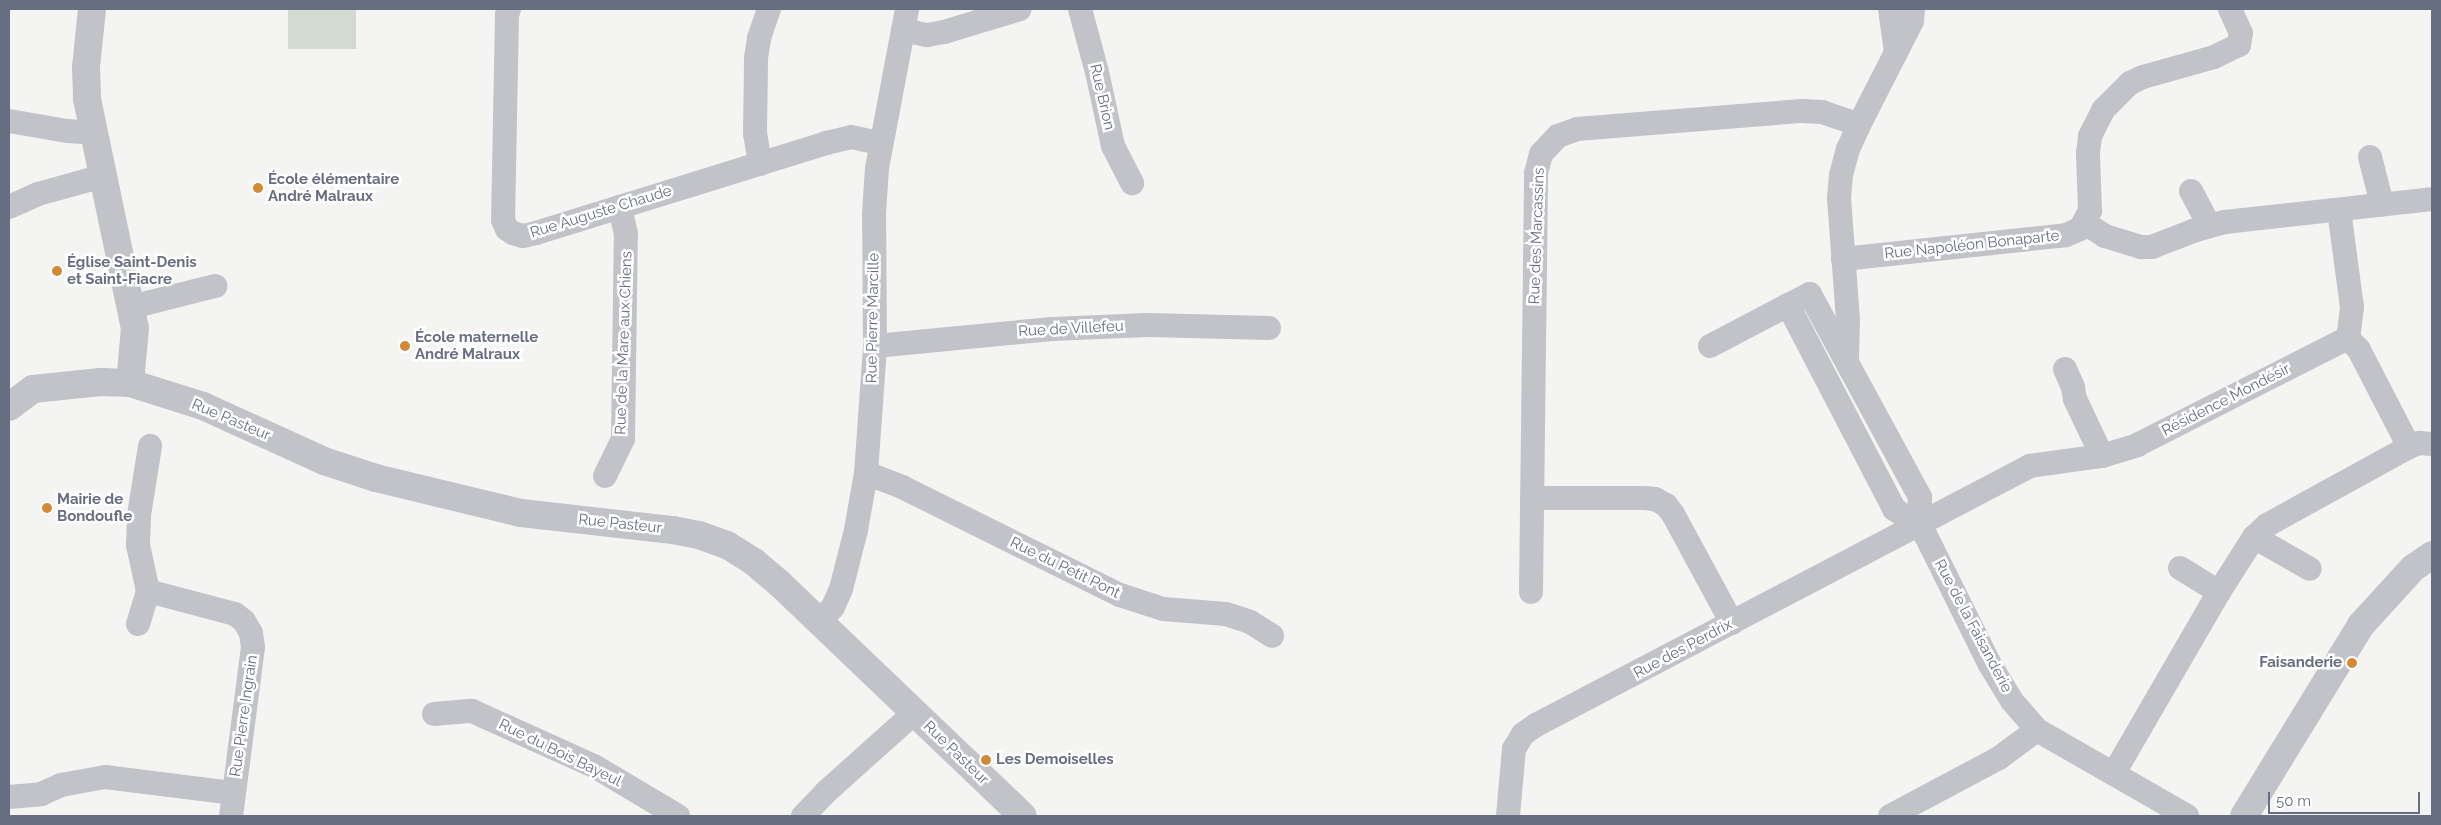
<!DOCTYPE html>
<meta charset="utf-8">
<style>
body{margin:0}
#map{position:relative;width:2441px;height:825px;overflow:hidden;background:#f4f5f2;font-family:Raleway,sans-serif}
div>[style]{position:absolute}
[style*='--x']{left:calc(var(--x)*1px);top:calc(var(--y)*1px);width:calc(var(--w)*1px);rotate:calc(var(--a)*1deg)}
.green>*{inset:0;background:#d3dad2;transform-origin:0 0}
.minor>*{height:24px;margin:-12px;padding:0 12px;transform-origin:12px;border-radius:12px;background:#c1c3c8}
.tertiary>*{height:28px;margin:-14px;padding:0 14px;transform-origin:14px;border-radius:14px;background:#c1c3c8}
.dots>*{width:14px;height:14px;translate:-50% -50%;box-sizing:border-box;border:2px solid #fff;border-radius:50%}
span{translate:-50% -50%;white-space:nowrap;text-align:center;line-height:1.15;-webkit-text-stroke:5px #fff;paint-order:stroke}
.street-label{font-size:15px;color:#676e81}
.poi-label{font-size:15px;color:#676e81;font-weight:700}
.left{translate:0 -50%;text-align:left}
.right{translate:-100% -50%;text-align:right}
.frame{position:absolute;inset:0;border:10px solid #676e81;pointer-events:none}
.scale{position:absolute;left:2268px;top:792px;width:152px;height:22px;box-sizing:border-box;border:2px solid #676e81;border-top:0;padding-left:6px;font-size:15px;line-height:18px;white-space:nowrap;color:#676e81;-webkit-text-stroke:4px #fff;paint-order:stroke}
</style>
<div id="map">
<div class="green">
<i style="left:288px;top:9px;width:68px;height:40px"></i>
</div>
<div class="minor">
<i style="--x:509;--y:9;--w:6;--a:108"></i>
<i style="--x:507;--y:15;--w:205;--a:91.1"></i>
<i style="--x:503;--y:220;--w:10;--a:66"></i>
<i style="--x:507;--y:229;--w:7;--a:34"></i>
<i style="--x:513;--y:233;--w:10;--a:17"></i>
<i style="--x:523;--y:236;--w:13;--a:-13"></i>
<i style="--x:536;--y:233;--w:304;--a:-17.2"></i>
<i style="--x:826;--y:143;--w:26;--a:-13"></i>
<i style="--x:851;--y:137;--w:30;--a:12"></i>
<i style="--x:1080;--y:9;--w:65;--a:74.9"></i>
<i style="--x:1097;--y:72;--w:76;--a:77.8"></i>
<i style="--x:1113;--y:146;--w:42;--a:62.8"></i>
<i style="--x:1890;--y:9;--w:43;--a:82.1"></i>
<i style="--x:903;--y:30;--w:25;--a:12"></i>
<i style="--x:927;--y:35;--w:17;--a:-10"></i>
<i style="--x:944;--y:32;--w:79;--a:-16.8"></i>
<i style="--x:9;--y:121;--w:59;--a:9.8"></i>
<i style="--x:67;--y:131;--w:27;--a:4"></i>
<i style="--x:2370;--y:157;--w:49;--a:75.7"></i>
<i style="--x:760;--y:164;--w:30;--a:-99"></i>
<i style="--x:755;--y:134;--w:76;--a:-89.2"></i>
<i style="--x:756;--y:58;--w:20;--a:-81"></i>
<i style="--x:759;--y:38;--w:31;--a:-71"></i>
<i style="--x:2191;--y:191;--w:38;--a:62"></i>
<i style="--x:9;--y:207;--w:32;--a:-24"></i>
<i style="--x:38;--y:194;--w:67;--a:-15.5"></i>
<i style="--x:2339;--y:210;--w:98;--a:82.4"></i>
<i style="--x:2352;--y:307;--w:31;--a:97"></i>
<i style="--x:2085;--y:223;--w:24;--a:33"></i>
<i style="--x:2105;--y:236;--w:38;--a:17"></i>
<i style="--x:2141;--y:247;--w:11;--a:0"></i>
<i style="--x:2152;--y:247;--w:44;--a:-21.3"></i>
<i style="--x:2193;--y:231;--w:33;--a:-16"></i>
<i style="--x:2225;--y:222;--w:208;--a:-6.3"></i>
<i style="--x:1843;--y:259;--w:224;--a:-6.1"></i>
<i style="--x:2066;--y:235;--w:15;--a:-23"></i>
<i style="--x:2080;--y:229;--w:21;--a:-61"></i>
<i style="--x:2090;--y:211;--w:58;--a:-92"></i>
<i style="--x:2088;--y:153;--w:17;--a:-83"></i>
<i style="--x:2090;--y:136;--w:29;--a:-63"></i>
<i style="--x:2103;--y:110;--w:38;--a:-45"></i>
<i style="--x:2130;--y:83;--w:14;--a:-25"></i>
<i style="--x:2143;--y:77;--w:74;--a:-15.7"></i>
<i style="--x:2214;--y:57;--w:28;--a:-26"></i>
<i style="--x:2239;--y:45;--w:12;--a:-81"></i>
<i style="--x:2241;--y:33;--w:26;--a:-115"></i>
<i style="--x:131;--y:307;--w:87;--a:-14"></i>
<i style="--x:2348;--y:338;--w:16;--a:47"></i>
<i style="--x:2359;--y:350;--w:109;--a:62.7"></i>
<i style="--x:875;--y:346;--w:178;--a:-5.5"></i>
<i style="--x:1052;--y:329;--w:95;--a:-2.4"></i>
<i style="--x:1147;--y:325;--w:122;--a:1.4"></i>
<i style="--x:1710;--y:346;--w:88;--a:-27.7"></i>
<i style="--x:1847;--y:360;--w:40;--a:-88.6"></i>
<i style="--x:1848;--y:320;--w:122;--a:-94.2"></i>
<i style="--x:1839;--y:198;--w:23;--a:-85"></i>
<i style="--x:1841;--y:175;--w:27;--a:-75"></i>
<i style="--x:1848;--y:149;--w:26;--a:-65"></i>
<i style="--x:1859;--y:125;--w:117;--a:-63"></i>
<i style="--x:1912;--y:21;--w:12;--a:-85"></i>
<i style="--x:2065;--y:369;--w:20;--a:66"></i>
<i style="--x:2073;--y:387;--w:12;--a:81"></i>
<i style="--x:2075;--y:399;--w:63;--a:64.7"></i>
<i style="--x:866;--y:473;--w:39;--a:21"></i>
<i style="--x:902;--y:487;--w:243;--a:26.4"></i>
<i style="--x:1120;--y:595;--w:45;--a:18"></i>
<i style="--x:1163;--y:609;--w:63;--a:4.5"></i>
<i style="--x:1226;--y:614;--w:25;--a:18"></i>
<i style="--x:1250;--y:622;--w:26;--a:32"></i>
<i style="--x:605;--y:476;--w:41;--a:-64.1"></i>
<i style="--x:623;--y:439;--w:205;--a:-89.2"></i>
<i style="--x:626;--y:234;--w:28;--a:-103"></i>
<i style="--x:1532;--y:498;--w:112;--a:0"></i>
<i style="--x:1644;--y:498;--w:11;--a:5"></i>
<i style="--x:1655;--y:499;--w:13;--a:29"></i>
<i style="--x:1666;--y:505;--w:11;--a:52"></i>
<i style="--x:1673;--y:514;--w:124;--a:61.6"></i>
<i style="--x:1919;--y:525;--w:28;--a:-88"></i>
<i style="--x:1920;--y:497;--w:231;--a:-118.5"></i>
<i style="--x:1810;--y:294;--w:25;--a:153"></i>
<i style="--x:1788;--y:305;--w:230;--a:62.5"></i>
<i style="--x:1894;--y:509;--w:30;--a:33"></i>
<i style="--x:1919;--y:525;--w:13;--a:58"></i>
<i style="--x:1926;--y:536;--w:142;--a:63.6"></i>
<i style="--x:1989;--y:663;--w:44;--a:58.8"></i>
<i style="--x:2012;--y:701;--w:38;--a:49"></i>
<i style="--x:2037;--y:730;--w:173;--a:29.8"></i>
<i style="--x:2254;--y:537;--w:64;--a:29.7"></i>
<i style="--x:2180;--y:568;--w:46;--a:31.6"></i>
<i style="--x:148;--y:591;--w:90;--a:14.8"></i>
<i style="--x:235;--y:614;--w:11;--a:38"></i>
<i style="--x:244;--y:621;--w:14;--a:60"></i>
<i style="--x:251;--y:633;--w:14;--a:82"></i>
<i style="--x:253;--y:647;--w:170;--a:97.4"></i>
<i style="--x:1531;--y:592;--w:419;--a:-89.3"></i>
<i style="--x:1536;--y:173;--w:20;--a:-75"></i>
<i style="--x:1541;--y:154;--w:25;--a:-47"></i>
<i style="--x:1558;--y:136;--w:20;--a:-20"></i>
<i style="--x:1577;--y:129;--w:226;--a:-4.6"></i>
<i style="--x:1802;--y:111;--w:20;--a:3"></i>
<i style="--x:1822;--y:112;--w:39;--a:19"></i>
<i style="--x:820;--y:621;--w:19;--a:-47"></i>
<i style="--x:833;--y:607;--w:20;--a:-66"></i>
<i style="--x:841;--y:589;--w:61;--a:-75.7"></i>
<i style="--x:856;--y:530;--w:58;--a:-80"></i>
<i style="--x:866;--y:473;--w:127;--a:-85.9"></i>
<i style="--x:875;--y:346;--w:132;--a:-90.4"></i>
<i style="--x:874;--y:214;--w:46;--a:-86.3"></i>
<i style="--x:877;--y:168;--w:162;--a:-79.3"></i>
<i style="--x:138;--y:624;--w:34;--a:-73"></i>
<i style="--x:148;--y:591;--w:47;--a:-102.3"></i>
<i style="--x:138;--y:545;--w:30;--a:-88"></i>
<i style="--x:139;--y:515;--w:70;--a:-80.9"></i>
<i style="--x:434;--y:714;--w:38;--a:-5"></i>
<i style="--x:472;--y:711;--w:134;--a:24.3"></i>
<i style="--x:594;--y:766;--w:98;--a:30.8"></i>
<i style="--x:2114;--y:773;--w:209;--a:-59.9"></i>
<i style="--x:2219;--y:592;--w:65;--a:-57.5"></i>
<i style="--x:2254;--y:537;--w:18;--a:-43"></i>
<i style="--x:2267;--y:525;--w:162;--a:-28.8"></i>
<i style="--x:2409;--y:447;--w:11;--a:-22"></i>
<i style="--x:2419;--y:443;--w:13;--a:4"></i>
<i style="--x:9;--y:797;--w:32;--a:-5"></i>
<i style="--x:41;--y:794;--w:22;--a:-24"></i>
<i style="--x:61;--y:785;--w:45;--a:-10.3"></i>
<i style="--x:105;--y:777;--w:130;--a:7.1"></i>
<i style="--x:803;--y:816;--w:33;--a:-46"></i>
<i style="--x:826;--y:792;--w:118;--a:-41.9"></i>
<i style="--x:1508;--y:816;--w:67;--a:-84.9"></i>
<i style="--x:1514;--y:749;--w:17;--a:-59"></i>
<i style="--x:1523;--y:734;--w:16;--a:-35"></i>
<i style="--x:1536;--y:725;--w:558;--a:-27.67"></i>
<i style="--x:2030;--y:466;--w:73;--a:-7.9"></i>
<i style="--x:2102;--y:456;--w:37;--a:-17"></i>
<i style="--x:2137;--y:445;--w:237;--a:-26.9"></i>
<i style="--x:1890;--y:816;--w:123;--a:-28"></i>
<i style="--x:1999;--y:758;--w:47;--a:-36.4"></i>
</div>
<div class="tertiary">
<i style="--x:92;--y:9;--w:58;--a:95.9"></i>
<i style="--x:86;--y:67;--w:32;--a:88"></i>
<i style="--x:87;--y:99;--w:234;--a:78.2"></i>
<i style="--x:135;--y:328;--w:55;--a:95.2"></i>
<i style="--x:9;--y:407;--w:30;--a:-37"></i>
<i style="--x:33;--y:389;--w:68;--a:-5.9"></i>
<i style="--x:101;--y:382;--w:29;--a:2"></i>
<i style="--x:130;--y:383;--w:77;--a:17.5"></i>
<i style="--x:203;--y:406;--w:133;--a:24.4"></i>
<i style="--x:324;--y:461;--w:55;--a:18.1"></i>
<i style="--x:376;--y:478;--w:149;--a:13.6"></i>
<i style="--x:521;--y:513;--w:153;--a:6.4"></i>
<i style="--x:673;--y:530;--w:26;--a:11"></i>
<i style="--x:699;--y:535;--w:30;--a:20"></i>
<i style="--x:727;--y:545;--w:32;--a:32"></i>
<i style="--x:754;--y:562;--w:33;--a:40"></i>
<i style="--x:779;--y:583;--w:337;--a:43.7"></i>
<i style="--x:2244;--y:816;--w:224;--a:-58.5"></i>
<i style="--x:2361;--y:625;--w:77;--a:-47.6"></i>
<i style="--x:2413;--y:568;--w:23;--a:-34"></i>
</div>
<div class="dots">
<i style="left:258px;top:188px;background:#d38a35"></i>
<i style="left:57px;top:271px;background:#d38a35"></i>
<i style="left:405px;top:346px;background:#d38a35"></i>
<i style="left:47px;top:508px;background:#d38a35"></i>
<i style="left:2352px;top:663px;background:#d38a35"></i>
<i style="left:986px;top:760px;background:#d38a35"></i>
</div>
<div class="street-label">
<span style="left:1102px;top:97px;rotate:77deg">Rue Brion</span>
<span style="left:601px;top:212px;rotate:-17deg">Rue Auguste Chaude</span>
<span style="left:1537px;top:236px;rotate:-88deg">Rue des Marcassins</span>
<span style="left:1972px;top:245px;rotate:-6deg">Rue Napoléon Bonaparte</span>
<span style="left:873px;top:318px;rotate:-89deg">Rue Pierre Marcille</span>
<span style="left:1071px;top:329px;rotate:-3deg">Rue de Villefeu</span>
<span style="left:624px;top:343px;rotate:-88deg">Rue de la Mare aux Chiens</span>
<span style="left:2226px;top:400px;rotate:-27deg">Résidence Mondésir</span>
<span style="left:231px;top:420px;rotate:23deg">Rue Pasteur</span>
<span style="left:620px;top:524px;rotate:6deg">Rue Pasteur</span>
<span style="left:1065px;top:568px;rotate:26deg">Rue du Petit Pont</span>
<span style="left:1973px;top:626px;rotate:62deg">Rue de la Faisanderie</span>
<span style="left:1683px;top:649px;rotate:-28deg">Rue des Perdrix</span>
<span style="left:244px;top:716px;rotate:-82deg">Rue Pierre Ingrain</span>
<span style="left:560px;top:753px;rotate:26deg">Rue du Bois Bayeul</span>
<span style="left:956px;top:753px;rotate:44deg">Rue Pasteur</span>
</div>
<div class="poi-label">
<span class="left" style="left:268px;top:188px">École élémentaire<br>André Malraux</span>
<span class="left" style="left:67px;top:271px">Église Saint-Denis<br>et Saint-Fiacre</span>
<span class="left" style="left:415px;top:346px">École maternelle<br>André Malraux</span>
<span class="left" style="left:57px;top:508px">Mairie de<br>Bondoufle</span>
<span class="right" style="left:2342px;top:663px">Faisanderie</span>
<span class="left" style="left:996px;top:760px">Les Demoiselles</span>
</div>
<div class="frame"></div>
<div class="scale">50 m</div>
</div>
